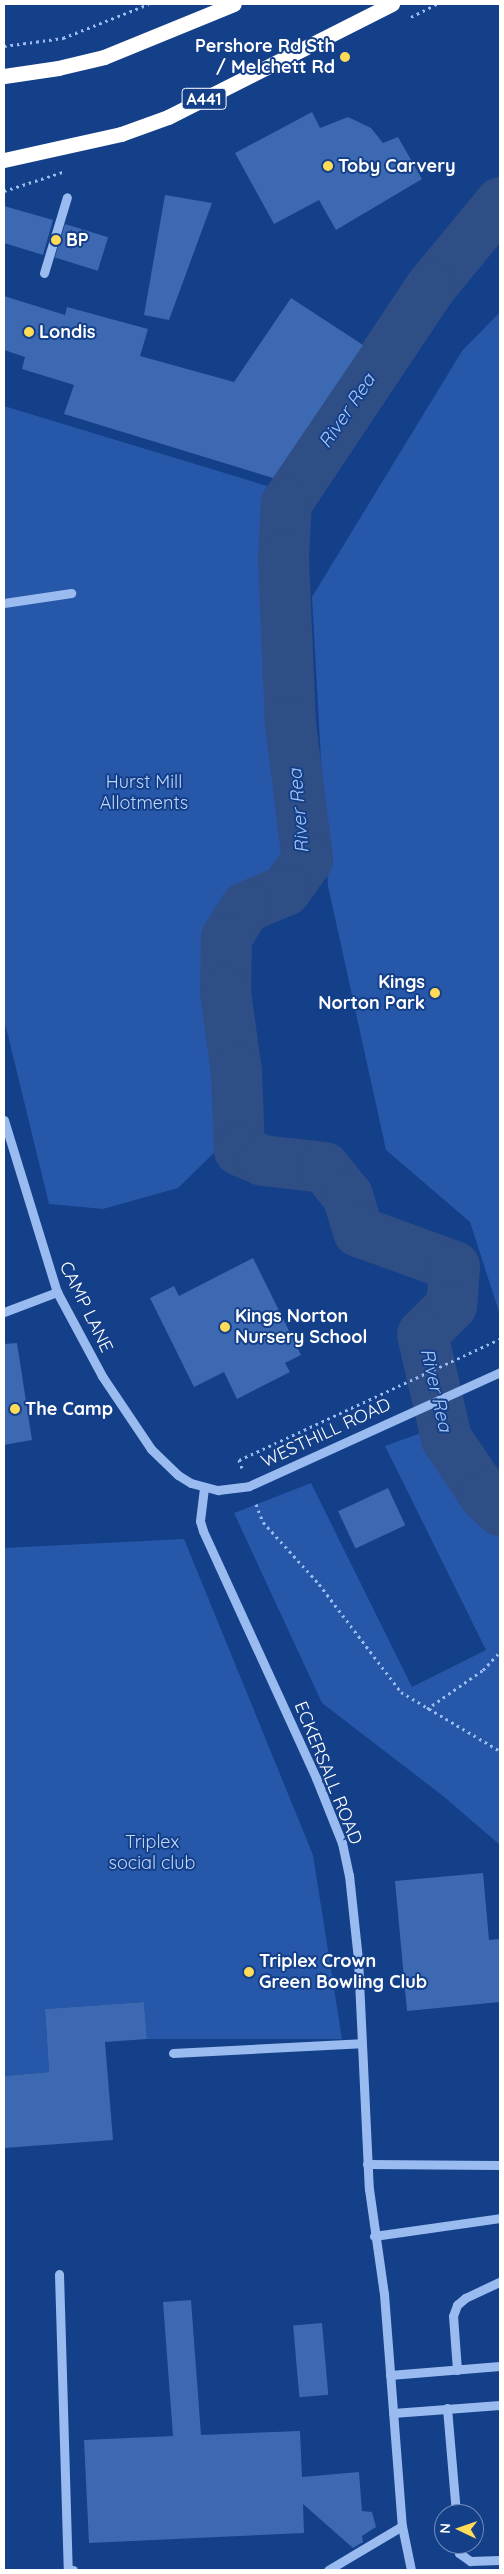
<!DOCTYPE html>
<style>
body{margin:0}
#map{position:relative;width:504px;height:2574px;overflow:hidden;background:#143f89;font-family:Quicksand,sans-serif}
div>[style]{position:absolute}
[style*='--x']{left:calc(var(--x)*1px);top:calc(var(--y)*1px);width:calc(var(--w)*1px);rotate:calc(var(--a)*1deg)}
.green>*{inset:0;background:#2657a8}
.river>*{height:51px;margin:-25.5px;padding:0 25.5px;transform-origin:25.5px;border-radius:25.5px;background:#2e4e85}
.building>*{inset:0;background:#3c69b2;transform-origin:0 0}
.path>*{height:3px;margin-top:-1.5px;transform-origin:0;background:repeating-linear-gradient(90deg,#9abbf0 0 2.5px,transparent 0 6.5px)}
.minor>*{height:9px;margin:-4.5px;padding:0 4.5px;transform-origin:4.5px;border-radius:4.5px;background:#9abbf0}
.highway>*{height:15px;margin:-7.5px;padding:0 7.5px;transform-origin:7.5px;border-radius:7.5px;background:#fff}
.dots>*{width:14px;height:14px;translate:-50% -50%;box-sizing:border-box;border:2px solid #143f89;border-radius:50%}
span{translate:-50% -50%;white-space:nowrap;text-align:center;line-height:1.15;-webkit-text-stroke:4px #143f89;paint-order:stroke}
.shield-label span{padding:1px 4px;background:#143f89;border:1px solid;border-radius:4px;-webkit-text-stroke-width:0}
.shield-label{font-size:16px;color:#fff;font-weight:700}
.poi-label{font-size:18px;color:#fff;font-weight:700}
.right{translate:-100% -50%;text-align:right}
.left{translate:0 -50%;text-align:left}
.park-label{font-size:18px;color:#c0d7fb}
.street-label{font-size:18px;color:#fff}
.water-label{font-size:19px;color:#a5c5f7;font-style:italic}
.frame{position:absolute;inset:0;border:5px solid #fff;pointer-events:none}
.north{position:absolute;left:434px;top:2504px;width:50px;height:50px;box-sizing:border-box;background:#143f89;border:1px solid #728cb8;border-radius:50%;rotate:273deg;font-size:14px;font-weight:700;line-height:20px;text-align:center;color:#fff}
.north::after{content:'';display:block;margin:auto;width:18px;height:22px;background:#ffdb58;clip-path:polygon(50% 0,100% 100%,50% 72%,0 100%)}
</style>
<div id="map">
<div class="green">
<i style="clip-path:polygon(500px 312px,500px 1315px,470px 1222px,386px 1150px,328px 886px,312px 597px,462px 351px)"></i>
<i style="clip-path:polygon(4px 406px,277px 489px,270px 583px,287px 861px,272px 876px,239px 897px,218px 928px,213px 961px,214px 995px,225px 1075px,235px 1109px,225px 1142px,178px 1188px,103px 1209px,49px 1204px,4px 1019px)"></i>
<i style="clip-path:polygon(457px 1420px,500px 1477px,500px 1845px,443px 1796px,322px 1703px,234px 1513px,311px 1483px,412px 1687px,486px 1650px,385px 1446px)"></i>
<i style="clip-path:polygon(184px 1539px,313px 1855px,342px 2039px,147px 2039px,144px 2002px,45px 2009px,49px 2072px,4px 2076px,4px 1548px)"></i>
</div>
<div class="river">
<i style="--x:500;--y:202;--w:110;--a:129.5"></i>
<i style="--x:430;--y:287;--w:260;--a:123.7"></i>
<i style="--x:286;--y:503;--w:55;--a:93.1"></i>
<i style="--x:283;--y:558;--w:165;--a:87.6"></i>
<i style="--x:290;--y:723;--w:137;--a:82.9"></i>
<i style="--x:307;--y:859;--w:38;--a:125"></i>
<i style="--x:285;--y:890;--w:43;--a:157"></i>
<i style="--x:245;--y:907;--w:36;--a:122"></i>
<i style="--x:226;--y:937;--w:55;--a:91"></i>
<i style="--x:225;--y:992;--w:80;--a:82.1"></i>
<i style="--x:236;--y:1071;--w:79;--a:87.8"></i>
<i style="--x:239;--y:1150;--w:25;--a:23"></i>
<i style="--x:262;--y:1160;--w:62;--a:6.4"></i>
<i style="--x:324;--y:1167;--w:36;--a:51"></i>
<i style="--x:347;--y:1195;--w:38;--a:73"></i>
<i style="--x:358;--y:1231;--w:102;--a:20"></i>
<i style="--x:454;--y:1266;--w:39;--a:94"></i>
<i style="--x:451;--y:1305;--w:41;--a:135"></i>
<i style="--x:422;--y:1334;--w:107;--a:77"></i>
<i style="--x:446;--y:1438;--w:70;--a:56.1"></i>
<i style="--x:485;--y:1496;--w:21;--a:43"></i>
</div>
<div class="building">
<i style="clip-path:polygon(312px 112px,320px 128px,348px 117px,371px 128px,383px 143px,398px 137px,422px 179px,336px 230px,319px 200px,274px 224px,235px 153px)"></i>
<i style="clip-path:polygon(165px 195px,212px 203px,169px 320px,144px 315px)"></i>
<i style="clip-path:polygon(4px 206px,53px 220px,43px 255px,4px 243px)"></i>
<i style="left:65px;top:224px;width:45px;height:35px;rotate:17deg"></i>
<i style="clip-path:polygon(4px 296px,65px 315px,67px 307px,148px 329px,140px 356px,234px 382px,291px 298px,363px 345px,273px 478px,64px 414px,74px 385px,22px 369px,25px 357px,4px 350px)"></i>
<i style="clip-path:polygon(253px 1258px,301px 1355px,285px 1363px,290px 1372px,237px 1399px,224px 1372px,194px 1387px,150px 1298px,174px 1286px,179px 1296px)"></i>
<i style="clip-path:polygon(17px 1343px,32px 1440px,4px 1445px,4px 1344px)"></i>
<i style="left:388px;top:1488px;width:41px;height:55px;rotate:65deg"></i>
<i style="clip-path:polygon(483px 1873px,489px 1940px,500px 1939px,500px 2002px,407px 2011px,395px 1881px)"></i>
<i style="clip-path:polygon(144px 2002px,147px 2039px,105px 2042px,113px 2140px,4px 2148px,4px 2076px,49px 2072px,45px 2009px)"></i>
<i style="clip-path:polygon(191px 2300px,201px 2435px,300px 2431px,302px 2477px,359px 2472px,362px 2511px,372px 2512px,376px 2527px,362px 2536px,363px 2542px,353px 2548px,303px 2504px,304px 2533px,89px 2543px,84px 2440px,173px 2436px,163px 2302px)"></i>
<i style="left:322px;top:2323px;width:72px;height:29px;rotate:85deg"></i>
</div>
<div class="path">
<i style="--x:411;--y:17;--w:29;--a:-27"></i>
<i style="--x:4;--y:46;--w:60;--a:-7.7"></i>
<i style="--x:63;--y:38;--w:92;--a:-21.6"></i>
<i style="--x:4;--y:191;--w:62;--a:-17.9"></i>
<i style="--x:242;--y:1468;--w:9;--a:-111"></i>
<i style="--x:239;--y:1460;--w:288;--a:-24.9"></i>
<i style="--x:256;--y:1504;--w:19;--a:69"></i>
<i style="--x:263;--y:1522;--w:84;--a:47.9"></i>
<i style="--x:319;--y:1584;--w:136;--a:52.8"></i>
<i style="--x:401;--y:1692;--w:115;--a:30.8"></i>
<i style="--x:427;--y:1709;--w:68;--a:-34.9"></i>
<i style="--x:483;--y:1670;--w:25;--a:-47"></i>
</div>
<div class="minor">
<i style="--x:44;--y:273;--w:79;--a:-73.2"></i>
<i style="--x:4;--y:603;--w:68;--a:-8.5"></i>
<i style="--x:4;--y:1120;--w:180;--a:72.9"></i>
<i style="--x:57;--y:1292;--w:95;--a:61.8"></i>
<i style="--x:102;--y:1376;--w:88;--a:56.1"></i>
<i style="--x:151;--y:1449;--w:37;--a:44"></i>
<i style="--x:178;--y:1475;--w:15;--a:32"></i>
<i style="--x:191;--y:1483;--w:28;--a:15"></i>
<i style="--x:218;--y:1490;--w:31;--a:-7"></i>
<i style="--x:249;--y:1486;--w:276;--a:-24.4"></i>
<i style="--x:4;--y:1312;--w:57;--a:-20.7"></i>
<i style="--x:204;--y:1488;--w:33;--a:97"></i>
<i style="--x:200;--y:1521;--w:10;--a:73"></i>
<i style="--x:203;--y:1531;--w:272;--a:65.4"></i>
<i style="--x:316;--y:1778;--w:70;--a:68.2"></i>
<i style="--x:342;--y:1843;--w:33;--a:78"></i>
<i style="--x:349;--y:1875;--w:84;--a:83.9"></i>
<i style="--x:358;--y:1959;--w:230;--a:87.3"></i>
<i style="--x:369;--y:2189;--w:106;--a:81.9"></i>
<i style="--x:384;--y:2294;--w:233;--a:85.6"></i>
<i style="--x:402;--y:2526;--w:45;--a:78.4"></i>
<i style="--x:173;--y:2053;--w:188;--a:-3"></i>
<i style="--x:367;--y:2164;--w:133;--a:0.4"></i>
<i style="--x:374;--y:2236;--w:127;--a:-8.1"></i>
<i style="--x:59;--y:2274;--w:296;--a:88.3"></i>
<i style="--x:68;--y:2570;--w:5;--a:0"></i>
<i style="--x:457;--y:2370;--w:54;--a:-94.2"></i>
<i style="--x:453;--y:2316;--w:12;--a:-70"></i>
<i style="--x:457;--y:2305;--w:11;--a:-41"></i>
<i style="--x:465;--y:2298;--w:38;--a:-25"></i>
<i style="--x:390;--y:2375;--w:110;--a:-4.7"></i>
<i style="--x:447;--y:2408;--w:106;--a:85.1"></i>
<i style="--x:393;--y:2413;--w:107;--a:-4.3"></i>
<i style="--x:459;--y:2544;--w:9;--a:90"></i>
<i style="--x:459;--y:2553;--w:14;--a:36"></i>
<i style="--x:470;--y:2561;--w:30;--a:-2"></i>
<i style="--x:328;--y:2570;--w:86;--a:-30.7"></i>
</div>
<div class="highway">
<i style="--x:4;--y:76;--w:55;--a:-8.4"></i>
<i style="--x:58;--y:68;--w:47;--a:-13.4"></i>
<i style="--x:104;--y:57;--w:140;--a:-22.2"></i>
<i style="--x:4;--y:160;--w:120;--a:-12.5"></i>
<i style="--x:121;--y:134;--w:50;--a:-19.9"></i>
<i style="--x:168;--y:117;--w:251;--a:-26.8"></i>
</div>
<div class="dots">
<i style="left:345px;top:57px;background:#ffdb58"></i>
<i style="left:328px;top:166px;background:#ffdb58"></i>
<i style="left:56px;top:240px;background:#ffdb58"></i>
<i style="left:29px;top:332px;background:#ffdb58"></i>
<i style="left:435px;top:993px;background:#ffdb58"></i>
<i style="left:225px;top:1327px;background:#ffdb58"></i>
<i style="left:15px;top:1409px;background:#ffdb58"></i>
<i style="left:249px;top:1972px;background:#ffdb58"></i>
</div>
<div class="shield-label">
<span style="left:204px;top:99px">A441</span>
</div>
<div class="poi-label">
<span class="right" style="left:335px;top:57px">Pershore Rd Sth<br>/ Melchett Rd</span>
<span class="left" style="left:338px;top:166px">Toby Carvery</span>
<span class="left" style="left:66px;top:240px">BP</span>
<span class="left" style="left:39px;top:332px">Londis</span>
<span class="right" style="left:425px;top:993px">Kings<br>Norton Park</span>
<span class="left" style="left:235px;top:1327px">Kings Norton<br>Nursery School</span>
<span class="left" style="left:25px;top:1409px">The Camp</span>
<span class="left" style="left:259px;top:1972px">Triplex Crown<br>Green Bowling Club</span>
</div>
<div class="park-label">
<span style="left:144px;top:793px">Hurst Mill<br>Allotments</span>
<span style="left:152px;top:1853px">Triplex<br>social club</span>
</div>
<div class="street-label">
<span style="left:86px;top:1307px;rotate:64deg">CAMP LANE</span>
<span style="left:326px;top:1433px;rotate:-25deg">WESTHILL ROAD</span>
<span style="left:328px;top:1773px;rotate:68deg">ECKERSALL ROAD</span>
</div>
<div class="water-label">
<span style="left:347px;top:411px;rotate:-56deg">River Rea</span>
<span style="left:299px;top:811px;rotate:-95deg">River Rea</span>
<span style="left:436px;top:1390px;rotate:77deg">River Rea</span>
</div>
<div class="frame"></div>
<div class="north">N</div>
</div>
